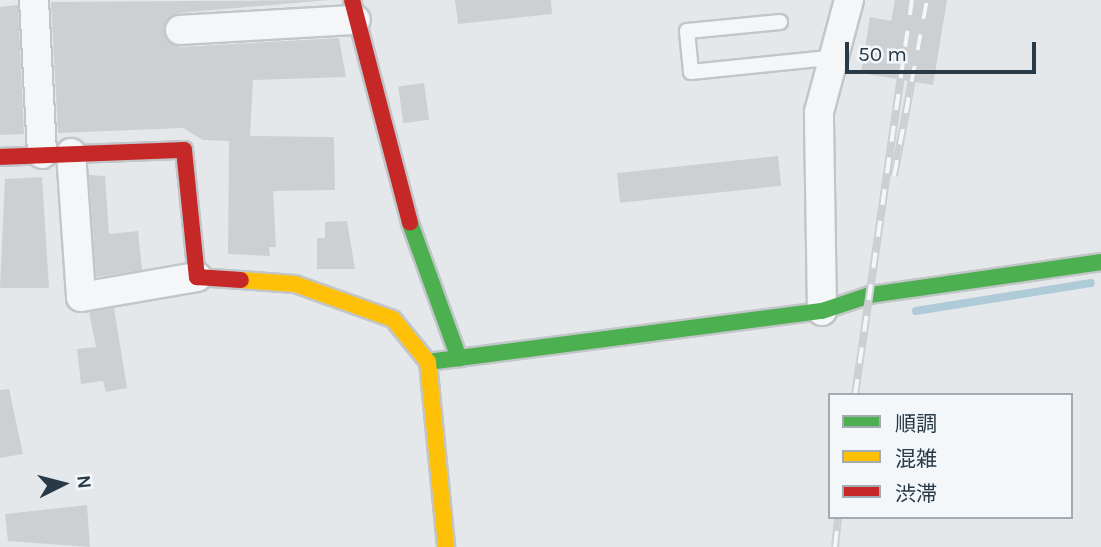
<!DOCTYPE html>
<meta charset="utf-8">
<style>
body{margin:0}
#map{position:relative;width:1101px;height:547px;overflow:hidden;background:#e5e8ea;font-family:Karla,"Noto Sans JP",sans-serif}
div>[style]{position:absolute}
[style*='--x']{left:calc(var(--x)*1px);top:calc(var(--y)*1px);width:calc(var(--w)*1px);rotate:calc(var(--a)*1deg)}
.stream>*{height:8px;margin:-4px;padding:0 4px;transform-origin:4px;border-radius:4px;background:#b0cbd8}
.building>*{inset:0;background:#cdd0d3;transform-origin:0 0}
.roads{filter:drop-shadow(2px 0 #c3c6c8) drop-shadow(-2px 0 #c3c6c8) drop-shadow(0 2px #c3c6c8) drop-shadow(0 -2px #c3c6c8)}
.lane>*{height:14px;margin:-7px;padding:0 7px;transform-origin:7px;border-radius:7px;background:#f4f6f7}
.street>*{height:28px;margin:-14px;padding:0 14px;transform-origin:14px;border-radius:14px;background:#f4f6f7}
.fast>*{height:16px;margin:-8px;padding:0 8px;transform-origin:8px;border-radius:8px;background:#4caf50}
.slow>*{height:16px;margin:-8px;padding:0 8px;transform-origin:8px;border-radius:8px;background:#ffc107}
.jam>*{height:16px;margin:-8px;padding:0 8px;transform-origin:8px;border-radius:8px;background:#c62828}
.rail>*{height:8px;margin-top:-4px;transform-origin:0;background:repeating-linear-gradient(90deg,#f3f7f9 0 16px,#cdd0d2 0 32px);box-sizing:border-box;border-block:2px solid #cdd0d2}
span{translate:-50% -50%;white-space:nowrap;text-align:center;line-height:1.15;-webkit-text-stroke:6px #f3f7f9;paint-order:stroke}
.legend{position:absolute;left:828px;top:393px;width:245px;height:126px;box-sizing:border-box;background:#f3f7f9;border:2px solid #a2abb2;margin:0;padding:9px 12px;list-style:none;font-size:21px;color:#283a47}
.legend li{display:flex;align-items:center;gap:14px;height:35px}
.legend b{width:35px;border:2px solid #a2abb2}
.north{position:absolute;left:28px;top:449px;width:70px;height:70px;-webkit-text-stroke:5px #f3f7f9;paint-order:stroke;rotate:84deg;font-size:19px;font-weight:700;line-height:28px;text-align:center;color:#283a47}
.north::after{content:'';display:block;margin:auto;width:24px;height:32px;background:#283a47;clip-path:polygon(50% 0,100% 100%,50% 72%,0 100%)}
.scale{position:absolute;left:845px;top:42px;width:191px;height:32px;box-sizing:border-box;border:4px solid #283a47;border-top:0;padding-left:9px;font-size:21px;line-height:24px;white-space:nowrap;color:#283a47;-webkit-text-stroke:5px #f3f7f9;paint-order:stroke}
</style>
<div id="map">
<div class="stream">
<i style="--x:916;--y:311;--w:177;--a:-9.1"></i>
</div>
<div class="building">
<i style="clip-path:polygon(330px 0,179px 13px,165px 23px,166px 38px,180px 47px,339px 38px,346px 77px,253px 80px,250px 136px,334px 137px,335px 190px,273px 191px,276px 247px,269px 247px,270px 256px,228px 254px,229px 141px,203px 140px,183px 128px,58px 133px,51px 2px)"></i>
<i style="clip-path:polygon(455px 0,551px 0,552px 14px,458px 24px)"></i>
<i style="clip-path:polygon(895px 0,947px 0,933px 85px,861px 73px,870px 17px,891px 21px)"></i>
<i style="clip-path:polygon(18px 5px,24px 134px,0 135px,0 7px)"></i>
<i style="left:424px;top:83px;width:37px;height:26px;rotate:82deg"></i>
<i style="left:778px;top:156px;width:30px;height:162px;rotate:84deg"></i>
<i style="clip-path:polygon(89px 175px,105px 176px,109px 234px,138px 231px,142px 270px,96px 277px)"></i>
<i style="clip-path:polygon(42px 177px,49px 288px,0 288px,5px 179px)"></i>
<i style="clip-path:polygon(347px 221px,355px 269px,317px 269px,317px 238px,325px 238px,325px 222px)"></i>
<i style="clip-path:polygon(114px 308px,127px 388px,106px 392px,103px 381px,81px 384px,77px 349px,96px 347px,89px 312px)"></i>
<i style="clip-path:polygon(9px 389px,23px 454px,0 458px,0 390px)"></i>
<i style="clip-path:polygon(87px 505px,90px 547px,8px 541px,5px 514px)"></i>
</div>
<div class="roads">
<div class="lane">
<i style="--x:780;--y:22;--w:93;--a:174.5"></i>
<i style="--x:687;--y:31;--w:41;--a:84.4"></i>
<i style="--x:691;--y:72;--w:138;--a:-5.8"></i>
</div>
<div class="street">
<i style="--x:34;--y:0;--w:154;--a:87"></i>
<i style="--x:180;--y:30;--w:176;--a:-3.3"></i>
<i style="--x:71;--y:153;--w:144;--a:86"></i>
<i style="--x:81;--y:297;--w:118;--a:-9.8"></i>
<i style="--x:822;--y:311;--w:199;--a:-90.9"></i>
<i style="--x:819;--y:112;--w:116;--a:-75"></i>
</div>
<div class="fast">
<i style="--x:410;--y:223;--w:144;--a:70.1"></i>
<i style="--x:428;--y:362;--w:397;--a:-7.4"></i>
<i style="--x:822;--y:311;--w:51;--a:-18.4"></i>
<i style="--x:870;--y:295;--w:233;--a:-8.1"></i>
</div>
<div class="slow">
<i style="--x:241;--y:280;--w:54;--a:4.2"></i>
<i style="--x:295;--y:284;--w:104;--a:19.7"></i>
<i style="--x:393;--y:319;--w:55;--a:50.9"></i>
<i style="--x:428;--y:362;--w:186;--a:84.4"></i>
</div>
<div class="jam">
<i style="--x:352;--y:0;--w:230;--a:75.4"></i>
<i style="--x:0;--y:157;--w:184;--a:-2.2"></i>
<i style="--x:184;--y:150;--w:128;--a:84.2"></i>
<i style="--x:197;--y:277;--w:44;--a:3.9"></i>
</div>
</div>
<div class="rail">
<i style="--x:894;--y:176;--w:179;--a:-79.4"></i>
<i style="--x:855;--y:395;--w:399;--a:-81.8"></i>
<i style="--x:835;--y:547;--w:30;--a:-84"></i>
</div>
<ul class="legend">
<li><b style="height:9px;background:#4caf50"></b>順調</li>
<li><b style="height:9px;background:#ffc107"></b>混雑</li>
<li><b style="height:9px;background:#c62828"></b>渋滞</li>
</ul>
<div class="north">N</div>
<div class="scale">50 m</div>
</div>
